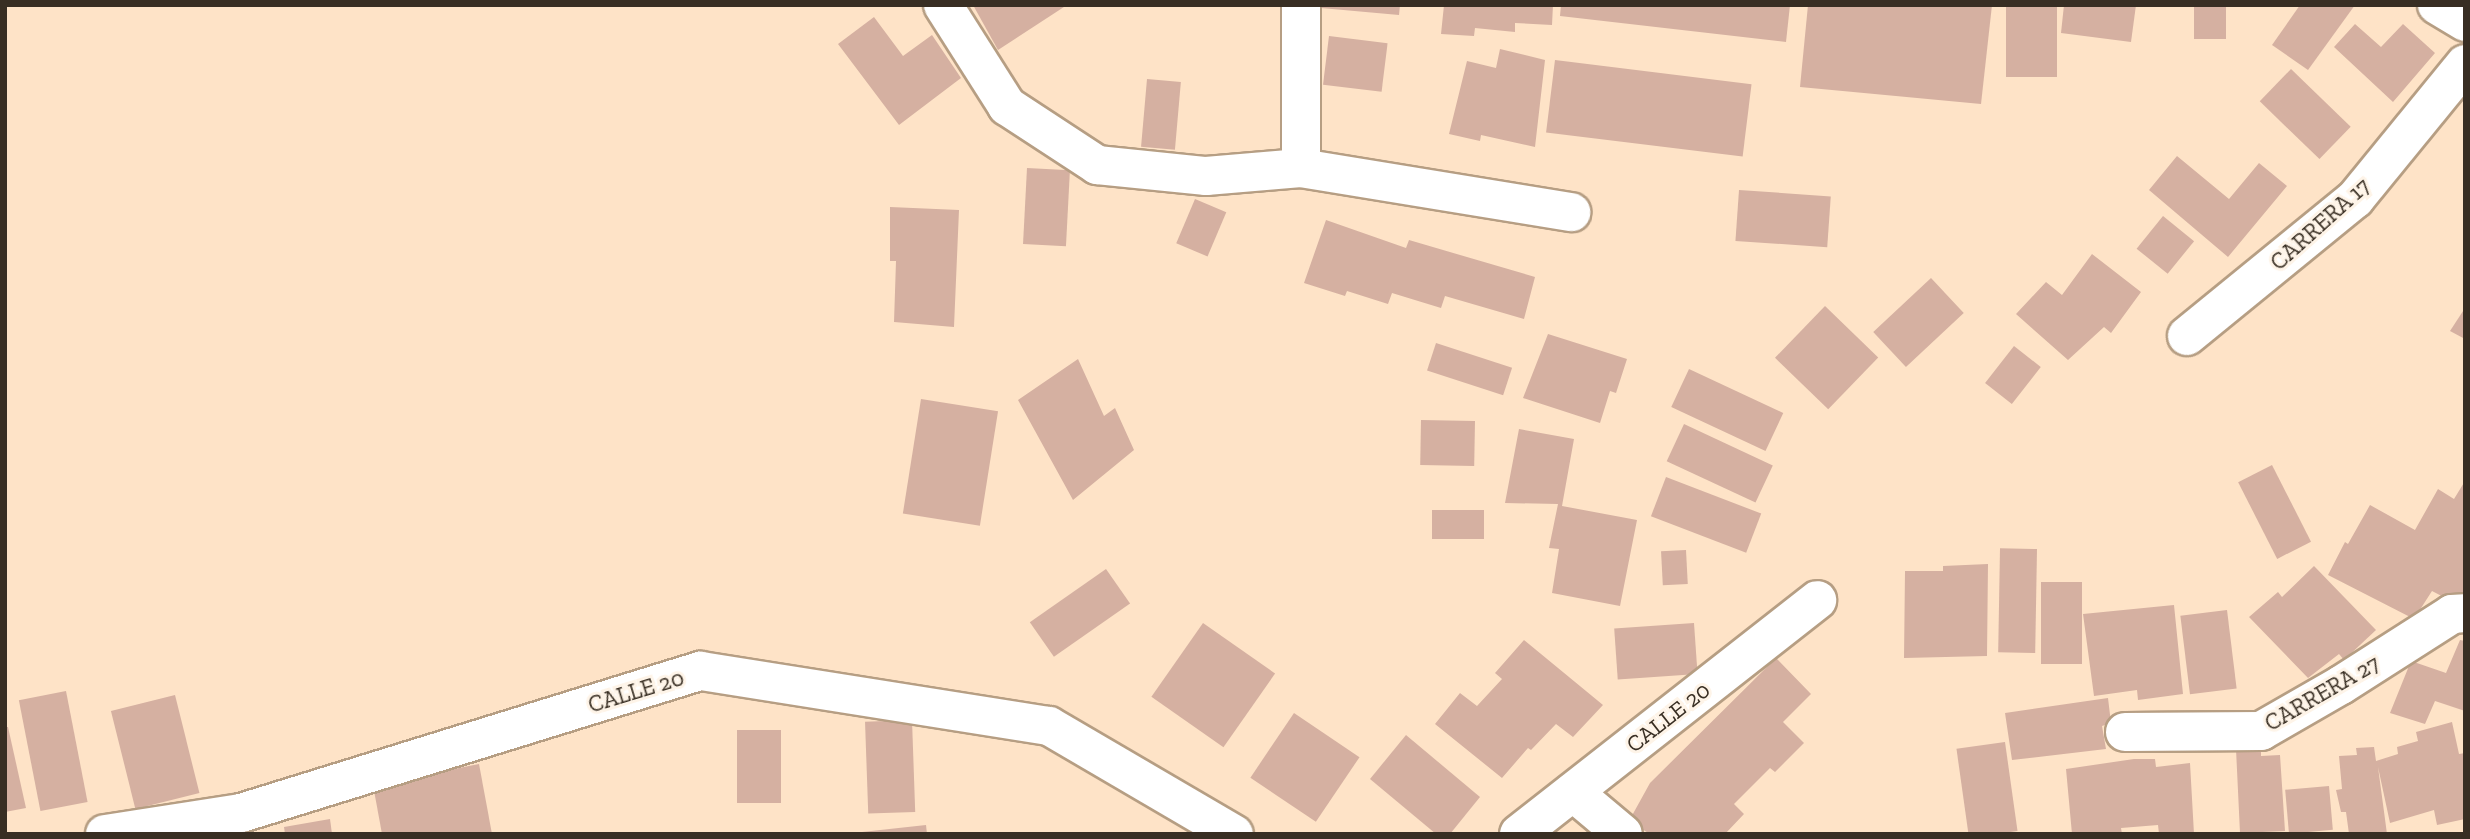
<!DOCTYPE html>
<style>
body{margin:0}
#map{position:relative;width:2470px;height:839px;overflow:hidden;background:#fee3c7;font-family:"Zilla Slab",serif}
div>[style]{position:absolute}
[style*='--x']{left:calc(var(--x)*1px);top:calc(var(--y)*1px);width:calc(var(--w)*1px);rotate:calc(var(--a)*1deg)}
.building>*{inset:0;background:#d5b0a1;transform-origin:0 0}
.roads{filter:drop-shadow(2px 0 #b69e83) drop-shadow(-2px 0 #b69e83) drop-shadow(0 2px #b69e83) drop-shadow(0 -2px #b69e83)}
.street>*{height:38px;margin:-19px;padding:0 19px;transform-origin:19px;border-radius:19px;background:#fff}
span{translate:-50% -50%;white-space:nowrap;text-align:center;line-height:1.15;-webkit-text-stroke:6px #fef4e8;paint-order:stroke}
.street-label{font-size:23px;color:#382e23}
.frame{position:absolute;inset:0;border:7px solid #382e23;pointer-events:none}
</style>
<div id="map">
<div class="building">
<i style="clip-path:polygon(973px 5px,1067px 5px,998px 50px)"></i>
<i style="clip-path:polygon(1321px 5px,1400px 5px,1399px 15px,1321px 8px)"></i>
<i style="clip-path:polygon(1444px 5px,1553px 5px,1552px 25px,1515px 23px,1515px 32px,1475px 28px,1474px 36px,1441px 34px)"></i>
<i style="clip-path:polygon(1561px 5px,1790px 5px,1786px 42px,1560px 16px)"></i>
<i style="clip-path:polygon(1808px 5px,1992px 5px,1981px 104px,1800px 87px)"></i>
<i style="left:2006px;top:5px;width:51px;height:72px"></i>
<i style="clip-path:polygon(2064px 5px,2136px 5px,2131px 42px,2061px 33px)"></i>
<i style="left:2194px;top:5px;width:32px;height:34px"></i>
<i style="clip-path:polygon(2300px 5px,2355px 5px,2308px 70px,2272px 45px)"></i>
<i style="clip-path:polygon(874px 17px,903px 56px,932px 35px,961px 78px,899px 125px,838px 44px)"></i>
<i style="clip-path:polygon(2355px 24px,2381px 47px,2403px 24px,2435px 53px,2393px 102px,2334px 47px)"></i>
<i style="left:1329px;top:36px;width:59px;height:49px;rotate:7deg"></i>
<i style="clip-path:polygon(1500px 49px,1545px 60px,1535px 147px,1481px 135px,1480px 141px,1449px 134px,1467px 61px,1496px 68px)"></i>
<i style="left:1555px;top:60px;width:198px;height:73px;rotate:7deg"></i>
<i style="left:2291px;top:69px;width:83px;height:45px;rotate:44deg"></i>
<i style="left:1147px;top:79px;width:34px;height:68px;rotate:5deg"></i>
<i style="clip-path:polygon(2177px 156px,2229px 199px,2259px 163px,2287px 186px,2228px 257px,2149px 190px)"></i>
<i style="left:1027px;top:168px;width:43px;height:76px;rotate:3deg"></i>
<i style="left:1739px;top:190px;width:92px;height:51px;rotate:4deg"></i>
<i style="left:1195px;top:199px;width:34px;height:48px;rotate:23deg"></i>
<i style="clip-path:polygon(890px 207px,959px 210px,954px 327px,894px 322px,896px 261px,890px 261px)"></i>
<i style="left:2163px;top:216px;width:40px;height:42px;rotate:39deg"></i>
<i style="clip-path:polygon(1326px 220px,1406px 248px,1409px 240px,1535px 277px,1524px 319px,1445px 296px,1441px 308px,1392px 293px,1388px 304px,1347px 291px,1345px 296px,1304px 283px)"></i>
<i style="clip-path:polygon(2092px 254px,2141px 292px,2111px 333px,2104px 327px,2068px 360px,2016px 314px,2046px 282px,2062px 295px)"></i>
<i style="left:1931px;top:278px;width:48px;height:79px;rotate:47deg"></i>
<i style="left:1825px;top:306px;width:74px;height:72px;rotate:44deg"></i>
<i style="clip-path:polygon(2465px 308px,2465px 339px,2450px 331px)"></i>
<i style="clip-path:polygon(1548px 334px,1627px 359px,1616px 393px,1610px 391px,1600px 423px,1523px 398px)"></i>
<i style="left:1436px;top:343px;width:80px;height:29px;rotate:18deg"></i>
<i style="left:2014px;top:346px;width:34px;height:47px;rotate:38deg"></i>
<i style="clip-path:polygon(1078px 359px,1104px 416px,1115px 408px,1134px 450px,1073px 500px,1018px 400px)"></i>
<i style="left:1689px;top:369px;width:104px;height:42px;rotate:25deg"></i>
<i style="left:921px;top:399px;width:78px;height:116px;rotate:9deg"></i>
<i style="left:1421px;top:420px;width:54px;height:45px;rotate:1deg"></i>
<i style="left:1684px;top:424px;width:98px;height:41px;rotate:25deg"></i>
<i style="clip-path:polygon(1519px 429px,1574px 439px,1562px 506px,1637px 520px,1620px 606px,1552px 593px,1559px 549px,1549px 548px,1558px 504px,1505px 503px)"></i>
<i style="left:2272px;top:465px;width:86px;height:38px;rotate:63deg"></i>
<i style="left:1666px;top:477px;width:102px;height:42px;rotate:21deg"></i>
<i style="clip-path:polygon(2465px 481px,2465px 594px,2459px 605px,2432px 591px,2414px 619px,2328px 575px,2345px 542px,2348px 544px,2370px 505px,2415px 530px,2438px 489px,2454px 499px)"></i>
<i style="left:1432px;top:510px;width:52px;height:29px"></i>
<i style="left:2037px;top:549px;width:104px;height:37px;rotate:91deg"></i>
<i style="left:1686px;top:550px;width:34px;height:25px;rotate:87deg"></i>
<i style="clip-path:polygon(1988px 564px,1987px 656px,1904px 658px,1905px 571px,1943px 571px,1943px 566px)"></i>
<i style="clip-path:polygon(2314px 566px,2376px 630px,2344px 660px,2339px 654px,2308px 678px,2249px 617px,2278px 592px,2282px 597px)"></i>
<i style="left:1106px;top:569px;width:42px;height:93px;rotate:55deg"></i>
<i style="left:2041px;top:582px;width:41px;height:82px"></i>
<i style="clip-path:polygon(2174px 605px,2183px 694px,2138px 700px,2137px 690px,2094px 696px,2083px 614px)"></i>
<i style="left:2227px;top:610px;width:79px;height:47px;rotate:83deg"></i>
<i style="left:1203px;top:623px;width:88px;height:90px;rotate:35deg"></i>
<i style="left:1694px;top:623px;width:51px;height:80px;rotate:86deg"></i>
<i style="clip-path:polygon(1524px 640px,1603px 705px,1573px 737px,1556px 724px,1531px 750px,1528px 748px,1502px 778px,1435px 724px,1460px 693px,1477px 706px,1502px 679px,1495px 673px)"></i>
<i style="clip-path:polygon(2460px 640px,2465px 641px,2465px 711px,2435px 701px,2425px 724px,2390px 713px,2411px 661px,2446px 673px)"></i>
<i style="clip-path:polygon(1776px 658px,1811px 694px,1783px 722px,1804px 743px,1775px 772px,1770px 768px,1734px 804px,1744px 814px,1725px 834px,1650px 834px,1629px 821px,1650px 783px)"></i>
<i style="left:66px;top:691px;width:113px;height:48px;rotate:79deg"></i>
<i style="left:175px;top:695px;width:101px;height:66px;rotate:76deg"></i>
<i style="clip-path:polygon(2108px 698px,2111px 723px,2102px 726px,2106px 749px,2012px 760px,2005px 713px)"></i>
<i style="left:1294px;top:713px;width:79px;height:78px;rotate:34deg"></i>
<i style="left:912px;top:720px;width:92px;height:47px;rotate:88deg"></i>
<i style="clip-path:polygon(2452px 722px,2459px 754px,2465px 753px,2465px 819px,2437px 825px,2434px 810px,2390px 823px,2378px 767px,2387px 834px,2349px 834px,2346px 812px,2341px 812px,2336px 790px,2342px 789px,2339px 756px,2357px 755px,2356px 748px,2374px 747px,2376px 761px,2398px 754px,2397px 747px,2418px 741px,2416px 732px)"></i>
<i style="clip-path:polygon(5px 727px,8px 727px,26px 808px,5px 812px)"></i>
<i style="left:737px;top:730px;width:44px;height:73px"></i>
<i style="clip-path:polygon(1406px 735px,1480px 797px,1450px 834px,1436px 834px,1370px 779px)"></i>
<i style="left:2005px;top:742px;width:90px;height:49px;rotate:82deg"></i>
<i style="clip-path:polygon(2261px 748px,2261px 756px,2280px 755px,2285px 831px,2240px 833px,2236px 749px)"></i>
<i style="clip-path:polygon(2134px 759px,2155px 759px,2156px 767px,2190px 763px,2194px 834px,2159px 834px,2158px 825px,2121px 828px,2122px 834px,2072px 834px,2066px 769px)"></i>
<i style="clip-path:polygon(479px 764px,492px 834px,382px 834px,373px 785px)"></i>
<i style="left:2329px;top:786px;width:44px;height:44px;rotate:85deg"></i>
<i style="clip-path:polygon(330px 819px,332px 834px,285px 834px,284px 827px)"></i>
<i style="clip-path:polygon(926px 825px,927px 834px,862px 834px,862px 832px)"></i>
</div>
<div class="roads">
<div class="street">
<i style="--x:943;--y:5;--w:120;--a:57.6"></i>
<i style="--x:1007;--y:106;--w:108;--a:33.2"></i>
<i style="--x:1097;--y:165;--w:110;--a:5.8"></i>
<i style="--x:1206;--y:176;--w:95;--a:-4.8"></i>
<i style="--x:1301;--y:168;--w:274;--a:9.3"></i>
<i style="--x:1301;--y:5;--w:163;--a:90"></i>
<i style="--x:2437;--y:5;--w:33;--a:31"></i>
<i style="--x:2187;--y:336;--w:217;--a:-39.2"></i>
<i style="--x:2355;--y:199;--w:174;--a:-50.8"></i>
<i style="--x:2125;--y:732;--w:136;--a:-0.4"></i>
<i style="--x:2261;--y:731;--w:92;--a:-29.9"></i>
<i style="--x:2341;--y:685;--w:132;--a:-32.6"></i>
<i style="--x:2452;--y:614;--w:13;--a:-4"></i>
<i style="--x:1573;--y:792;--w:65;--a:40"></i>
<i style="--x:105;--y:834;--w:138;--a:-8.8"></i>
<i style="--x:241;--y:813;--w:481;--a:-17.2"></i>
<i style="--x:701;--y:671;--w:352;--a:9"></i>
<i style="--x:1049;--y:726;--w:214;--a:30.3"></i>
<i style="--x:1519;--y:834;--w:379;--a:-38.1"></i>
</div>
</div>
<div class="street-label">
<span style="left:2320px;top:224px;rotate:-42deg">CARRERA 17</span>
<span style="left:636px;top:691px;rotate:-17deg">CALLE 20</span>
<span style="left:2322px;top:693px;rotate:-30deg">CARRERA 27</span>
<span style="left:1668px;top:717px;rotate:-38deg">CALLE 20</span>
</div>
<div class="frame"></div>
</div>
